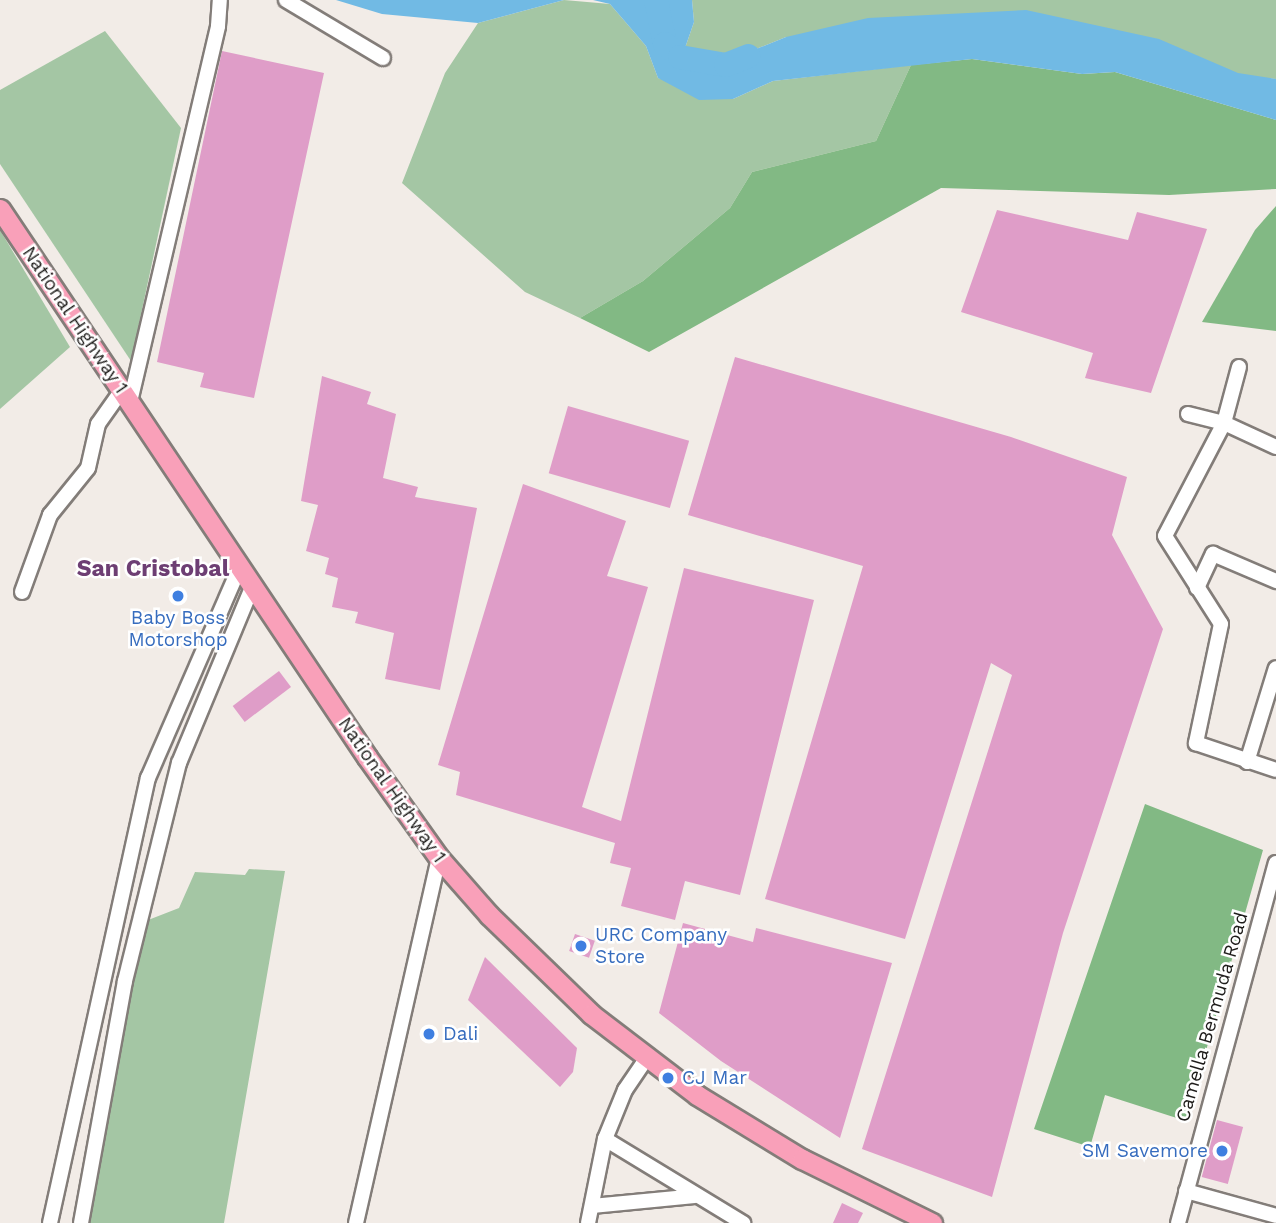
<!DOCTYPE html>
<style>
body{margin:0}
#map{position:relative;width:1276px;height:1223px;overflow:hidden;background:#f2ece7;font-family:"Work Sans",sans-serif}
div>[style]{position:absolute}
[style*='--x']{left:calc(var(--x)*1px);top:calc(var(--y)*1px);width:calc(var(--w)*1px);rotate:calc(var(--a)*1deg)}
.green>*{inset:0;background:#a4c6a4}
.forest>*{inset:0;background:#82b984}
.water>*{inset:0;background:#71bae4}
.river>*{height:24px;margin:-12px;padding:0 12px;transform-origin:12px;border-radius:12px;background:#71bae4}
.building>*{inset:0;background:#df9dc8;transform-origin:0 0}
.roads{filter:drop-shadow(2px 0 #837d79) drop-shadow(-2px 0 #837d79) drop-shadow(0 2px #837d79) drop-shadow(0 -2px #837d79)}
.minor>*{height:14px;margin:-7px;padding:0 7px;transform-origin:7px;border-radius:7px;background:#fff}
.highway>*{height:19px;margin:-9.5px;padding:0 9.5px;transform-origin:9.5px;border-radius:9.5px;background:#f9a0b9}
.dots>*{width:19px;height:19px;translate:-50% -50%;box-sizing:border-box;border:4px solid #fff;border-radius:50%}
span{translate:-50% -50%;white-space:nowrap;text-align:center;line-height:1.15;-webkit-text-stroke:5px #fff;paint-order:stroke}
.street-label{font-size:19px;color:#1e1c1a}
.shop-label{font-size:19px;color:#366cbe}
.left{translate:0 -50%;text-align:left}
.right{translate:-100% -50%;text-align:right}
.quarter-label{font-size:23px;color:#6d3e73;font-weight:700}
</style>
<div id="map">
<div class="green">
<i style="clip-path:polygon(564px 0,610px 4px,646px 46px,658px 78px,733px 99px,773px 81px,911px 65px,876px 141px,752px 172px,730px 208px,643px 281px,580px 318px,525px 292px,402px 183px,445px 73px,478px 23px)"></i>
<i style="clip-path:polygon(692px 0,1276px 0,1276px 79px,786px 37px,709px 68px,692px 64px,685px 48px,694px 22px)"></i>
<i style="clip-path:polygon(105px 31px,181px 128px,131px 361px,0 164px,0 90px)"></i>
<i style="clip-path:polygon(0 230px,70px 347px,0 409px)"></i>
<i style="clip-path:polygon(249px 869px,285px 871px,224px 1223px,86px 1223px,143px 922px,179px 908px,195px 872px,245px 875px)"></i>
</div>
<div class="forest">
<i style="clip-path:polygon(972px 59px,1082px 74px,1115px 72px,1276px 120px,1276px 189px,1169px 195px,941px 188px,649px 352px,580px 318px,643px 281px,730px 208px,752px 172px,876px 141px,911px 65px)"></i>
<i style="clip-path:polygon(1276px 206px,1276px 331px,1202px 322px,1255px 230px)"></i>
<i style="clip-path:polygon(1145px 804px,1263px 850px,1186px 1121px,1105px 1095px,1090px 1147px,1034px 1129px)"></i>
</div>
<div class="water">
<i style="clip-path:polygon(336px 0,564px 0,478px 23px,382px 14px)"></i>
<i style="clip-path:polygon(593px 0,692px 0,694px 22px,685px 48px,692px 64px,709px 68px,786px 37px,868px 18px,1026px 10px,1159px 39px,1238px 73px,1276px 79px,1276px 120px,1115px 72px,1082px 74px,972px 59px,773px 81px,733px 99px,699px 100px,658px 78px,646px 46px,610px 4px)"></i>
</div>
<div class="river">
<i style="--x:656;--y:0;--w:45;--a:78.4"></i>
<i style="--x:665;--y:44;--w:20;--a:41"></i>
<i style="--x:680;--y:57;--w:47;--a:9.9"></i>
<i style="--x:726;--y:65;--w:24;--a:-22"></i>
</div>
<div class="building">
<i style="clip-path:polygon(222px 51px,324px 73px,254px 398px,200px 387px,204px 373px,157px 362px)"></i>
<i style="clip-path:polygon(997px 210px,1128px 240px,1137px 212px,1207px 229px,1151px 393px,1085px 378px,1093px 353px,961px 312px)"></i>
<i style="clip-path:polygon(735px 357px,1011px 437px,1127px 477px,1112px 535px,1163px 629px,1063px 933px,992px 1197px,862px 1149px,1012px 675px,991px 663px,905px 939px,765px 899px,863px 566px,688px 515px)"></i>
<i style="clip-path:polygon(322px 376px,371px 392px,367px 404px,396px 414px,383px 478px,418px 487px,415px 497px,477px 508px,440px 690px,385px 679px,394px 633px,355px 623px,358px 612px,332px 607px,338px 578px,325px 574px,329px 558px,306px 551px,318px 505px,301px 501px)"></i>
<i style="left:568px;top:406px;width:126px;height:70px;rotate:16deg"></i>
<i style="clip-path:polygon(523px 484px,626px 521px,607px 576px,648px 587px,582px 807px,621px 821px,684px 568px,814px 600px,740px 895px,685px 881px,675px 920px,621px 906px,631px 868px,610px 863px,615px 843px,456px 795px,460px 772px,438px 765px)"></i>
<i style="left:279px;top:671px;width:20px;height:58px;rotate:53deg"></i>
<i style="clip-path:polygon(683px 923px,753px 942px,756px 928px,892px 963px,840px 1138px,721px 1061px,659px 1013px)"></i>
<i style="left:575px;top:934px;width:21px;height:18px;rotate:19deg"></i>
<i style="clip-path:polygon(485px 957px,577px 1048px,573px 1072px,560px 1087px,468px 1000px)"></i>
<i style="left:1217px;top:1120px;width:27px;height:59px;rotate:15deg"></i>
<i style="clip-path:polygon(842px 1203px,863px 1213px,858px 1223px,833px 1223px)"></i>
</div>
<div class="roads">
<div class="minor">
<i style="--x:286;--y:0;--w:113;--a:30.9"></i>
<i style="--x:1239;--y:367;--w:58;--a:105"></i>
<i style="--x:1224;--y:423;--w:127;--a:117.6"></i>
<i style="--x:1165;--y:536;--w:104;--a:57.5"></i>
<i style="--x:1221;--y:624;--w:122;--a:101.9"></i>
<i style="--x:1196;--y:743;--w:84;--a:18.6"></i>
<i style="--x:130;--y:402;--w:386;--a:-76.8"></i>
<i style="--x:218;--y:26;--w:26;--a:-86"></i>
<i style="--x:1188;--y:414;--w:37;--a:14"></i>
<i style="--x:1224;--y:423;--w:57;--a:24.8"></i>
<i style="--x:1197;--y:588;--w:38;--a:-65"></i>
<i style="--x:1213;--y:554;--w:69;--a:23.2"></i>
<i style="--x:22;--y:592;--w:82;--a:-70"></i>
<i style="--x:50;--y:515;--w:60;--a:-51"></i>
<i style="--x:88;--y:468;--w:45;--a:-77.2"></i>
<i style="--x:98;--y:424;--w:42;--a:-54.8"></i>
<i style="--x:1247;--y:762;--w:98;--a:-72.9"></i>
<i style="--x:605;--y:1139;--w:162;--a:31.3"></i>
<i style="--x:1186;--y:1191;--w:93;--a:15.5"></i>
<i style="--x:592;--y:1206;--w:103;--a:-5.5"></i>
<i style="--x:50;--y:1223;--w:456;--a:-77.6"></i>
<i style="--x:148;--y:778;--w:231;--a:-66.5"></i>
<i style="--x:81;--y:1223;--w:246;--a:-79.7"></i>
<i style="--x:125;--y:981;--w:225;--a:-76.1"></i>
<i style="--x:179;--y:763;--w:193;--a:-67.4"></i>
<i style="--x:356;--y:1223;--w:374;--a:-77.2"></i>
<i style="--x:588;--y:1223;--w:86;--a:-78.6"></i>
<i style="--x:605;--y:1139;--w:53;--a:-67.8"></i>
<i style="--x:625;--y:1090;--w:41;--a:-55.9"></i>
<i style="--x:1178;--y:1223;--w:373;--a:-74.8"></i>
</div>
<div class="highway">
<i style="--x:0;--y:209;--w:660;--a:56.19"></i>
<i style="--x:367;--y:757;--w:124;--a:54.5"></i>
<i style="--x:439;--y:858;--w:76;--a:48.7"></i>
<i style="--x:489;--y:915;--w:142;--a:44.1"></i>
<i style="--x:591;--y:1014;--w:133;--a:37.4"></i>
<i style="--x:697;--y:1095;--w:123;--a:31.4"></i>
<i style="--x:802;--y:1159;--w:145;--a:26.2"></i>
</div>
</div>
<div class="dots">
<i style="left:178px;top:596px;background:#3f7fe0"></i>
<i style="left:581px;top:946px;background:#3f7fe0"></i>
<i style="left:429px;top:1034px;background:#3f7fe0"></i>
<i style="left:668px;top:1078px;background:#3f7fe0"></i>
<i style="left:1222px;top:1151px;background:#3f7fe0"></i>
</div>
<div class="street-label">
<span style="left:75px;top:320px;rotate:56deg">National Highway 1</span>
<span style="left:392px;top:790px;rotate:55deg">National Highway 1</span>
<span style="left:1212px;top:1017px;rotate:-74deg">Camella Bermuda Road</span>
</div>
<div class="shop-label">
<span style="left:178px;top:629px">Baby Boss<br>Motorshop</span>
<span class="left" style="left:595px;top:946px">URC Company<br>Store</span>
<span class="left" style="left:443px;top:1034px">Dali</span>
<span class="left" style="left:682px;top:1078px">CJ Mar</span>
<span class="right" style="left:1208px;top:1151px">SM Savemore</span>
</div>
<div class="quarter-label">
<span style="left:153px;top:569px">San Cristobal</span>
</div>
</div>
